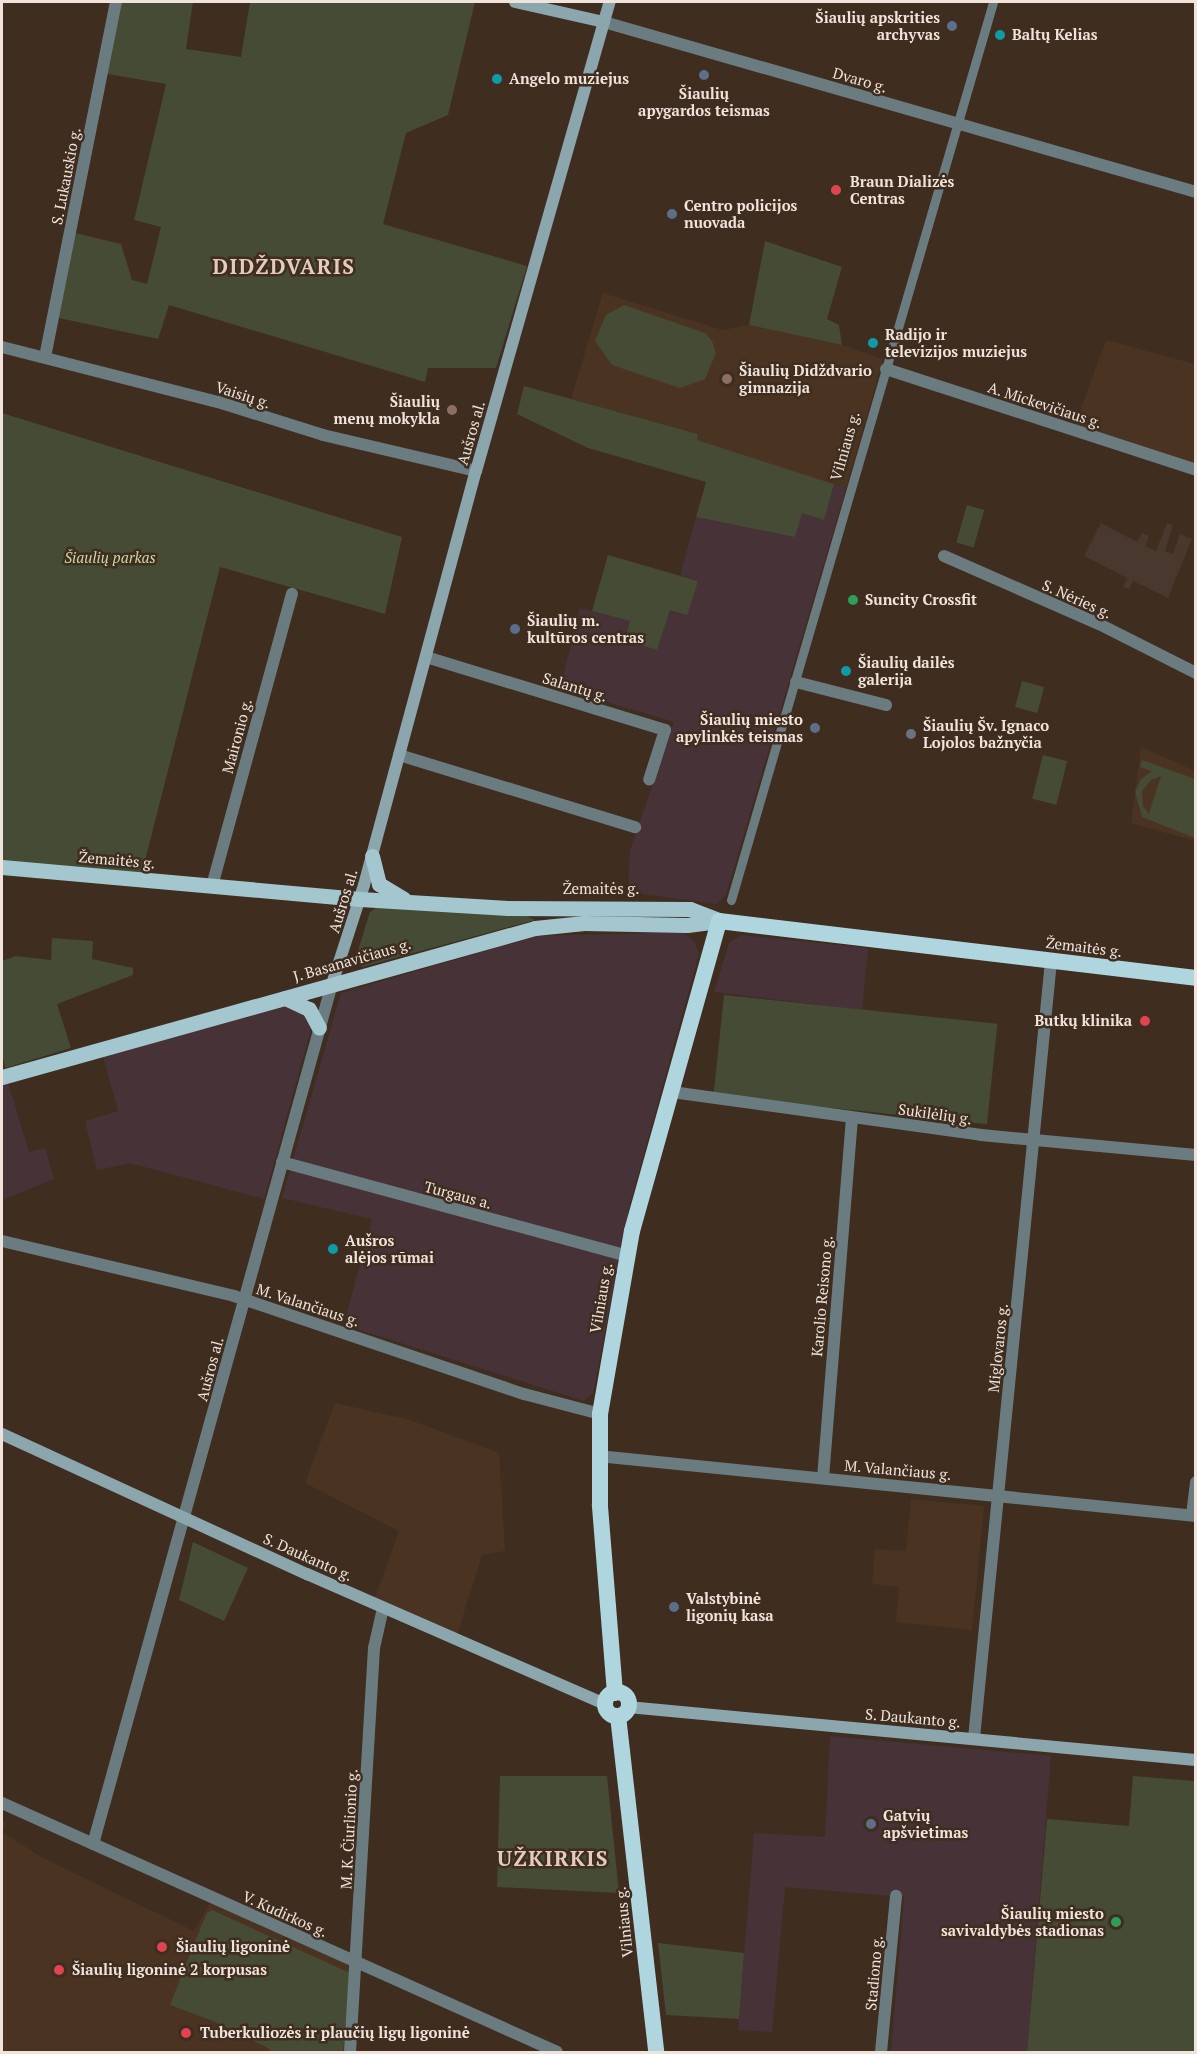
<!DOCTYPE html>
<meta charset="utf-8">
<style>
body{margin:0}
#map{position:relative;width:1197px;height:2054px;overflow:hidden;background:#3f2d20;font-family:"PT Serif",serif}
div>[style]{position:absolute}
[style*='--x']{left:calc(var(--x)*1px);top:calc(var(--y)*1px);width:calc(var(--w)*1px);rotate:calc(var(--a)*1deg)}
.commercial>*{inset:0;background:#473337}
.industrial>*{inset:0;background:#49382e}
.built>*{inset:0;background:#4b3322}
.green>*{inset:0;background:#454b34;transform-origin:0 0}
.pedestrian>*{height:9px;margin:-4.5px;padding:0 4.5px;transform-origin:4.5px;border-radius:4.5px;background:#6b7c80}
.minor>*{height:12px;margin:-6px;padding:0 6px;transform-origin:6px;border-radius:6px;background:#6b7c80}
.secondary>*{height:12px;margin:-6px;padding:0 6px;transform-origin:6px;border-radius:6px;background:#8ba7ad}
.primary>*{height:15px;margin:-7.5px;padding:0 7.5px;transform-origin:7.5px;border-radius:7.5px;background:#a4c7cf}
.trunk>*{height:16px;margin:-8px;padding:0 8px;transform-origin:8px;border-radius:8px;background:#afd6de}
.trunk>.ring{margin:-8px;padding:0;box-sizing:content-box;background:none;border:16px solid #afd6de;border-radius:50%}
.dots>*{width:16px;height:16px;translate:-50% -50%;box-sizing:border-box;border:3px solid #3f2d20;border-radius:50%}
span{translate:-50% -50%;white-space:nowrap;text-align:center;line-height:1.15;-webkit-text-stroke:5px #3f2d20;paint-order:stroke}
.poi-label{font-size:15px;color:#f0e3db;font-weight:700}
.right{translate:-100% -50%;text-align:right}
.left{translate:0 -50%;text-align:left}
.street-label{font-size:15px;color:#f0e3db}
.park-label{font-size:15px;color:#c9d8a0;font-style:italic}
.district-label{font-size:21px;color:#e4cbbb;font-weight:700;letter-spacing:1.5px}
.frame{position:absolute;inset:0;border:3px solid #f0e3db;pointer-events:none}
</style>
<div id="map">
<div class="commercial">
<i style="clip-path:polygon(834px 484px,846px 488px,726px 895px,717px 904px,628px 892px,630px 851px,674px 722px,560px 688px,580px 608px,630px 621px,657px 650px,670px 610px,698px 581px,680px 575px,696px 517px,714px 521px,802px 513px,824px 520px)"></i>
<i style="clip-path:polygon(682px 932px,694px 941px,699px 954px,630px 1204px,593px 1393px,584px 1401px,344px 1325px,372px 1219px,282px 1198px,341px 993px,538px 936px)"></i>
<i style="clip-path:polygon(741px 935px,868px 948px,862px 1010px,714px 992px,729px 943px)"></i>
<i style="clip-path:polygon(292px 1005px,309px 1020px,311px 1029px,264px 1199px,130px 1163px,97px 1170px,85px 1121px,118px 1111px,103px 1056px)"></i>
<i style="clip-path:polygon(6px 1076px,29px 1152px,45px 1148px,54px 1179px,2px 1200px,2px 1077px)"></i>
<i style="clip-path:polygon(830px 1736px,1051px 1756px,1027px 2052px,891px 2052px,904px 1897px,785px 1887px,772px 2032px,738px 2030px,754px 1833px,825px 1837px)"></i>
</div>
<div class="industrial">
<i style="clip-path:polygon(1101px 523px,1137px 542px,1142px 533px,1149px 536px,1145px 546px,1156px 551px,1167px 523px,1173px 525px,1165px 551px,1173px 554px,1180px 534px,1192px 539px,1168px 598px,1133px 581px,1129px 589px,1123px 587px,1127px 578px,1084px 556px)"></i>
</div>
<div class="built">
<i style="clip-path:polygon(603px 293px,722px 330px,749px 325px,842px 345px,883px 359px,846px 488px,697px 440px,698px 434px,571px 399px)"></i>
<i style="clip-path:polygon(1106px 340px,1195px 364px,1195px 470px,1073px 430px)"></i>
<i style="clip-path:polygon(1141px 747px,1195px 771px,1195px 841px,1131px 823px)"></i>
<i style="clip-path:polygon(335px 1403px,410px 1420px,499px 1453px,505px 1551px,482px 1555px,456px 1638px,373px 1603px,399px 1531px,305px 1483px)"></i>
<i style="clip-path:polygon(911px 1499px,984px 1506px,972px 1630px,896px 1622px,899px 1587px,872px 1584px,875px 1549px,906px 1551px)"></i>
<i style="clip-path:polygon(2px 1821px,6px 1823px,2px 1832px,43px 1858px,194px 1931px,212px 1899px,358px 1963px,350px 2052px,2px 2052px)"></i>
</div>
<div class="green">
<i style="clip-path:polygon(116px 2px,193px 2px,186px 49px,241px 57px,250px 2px,475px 2px,448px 115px,406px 133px,383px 224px,527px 266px,496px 368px,428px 368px,425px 382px,169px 305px,158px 339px,54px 317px,71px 232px,121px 244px,132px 280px,147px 284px,161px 227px,134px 220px,166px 84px,102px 73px)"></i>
<i style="clip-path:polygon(765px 241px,842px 267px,827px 319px,839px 325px,842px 345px,749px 325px)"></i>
<i style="clip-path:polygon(624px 305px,705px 333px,712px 341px,716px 353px,705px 379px,680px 388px,612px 365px,595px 341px,606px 315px)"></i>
<i style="clip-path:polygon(524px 386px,698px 434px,697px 440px,834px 484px,824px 520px,802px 513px,795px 537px,696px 517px,706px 482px,588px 448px,517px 414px)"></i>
<i style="clip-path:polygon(2px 413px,402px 537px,385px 614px,220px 567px,140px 880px,2px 867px)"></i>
<i style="left:967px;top:505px;width:18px;height:39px;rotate:16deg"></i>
<i style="clip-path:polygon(608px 555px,698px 581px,687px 615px,670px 610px,657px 650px,625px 640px,630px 621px,592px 611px)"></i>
<i style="left:1022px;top:681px;width:23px;height:27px;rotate:15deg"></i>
<i style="left:1043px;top:755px;width:25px;height:45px;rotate:14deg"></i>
<i style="clip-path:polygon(evenodd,1142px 760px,1195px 779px,1195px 838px,1142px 817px,1135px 792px,1141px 779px,1152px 771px,1140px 767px,1142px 760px,1161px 776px,1149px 813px,1149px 814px,1143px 806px,1142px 791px,1151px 780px,1161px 776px)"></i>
<i style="clip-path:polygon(377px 907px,526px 916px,535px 920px,362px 967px,355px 960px,370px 912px)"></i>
<i style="clip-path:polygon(52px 938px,93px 941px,92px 959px,133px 968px,133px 975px,57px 1004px,71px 1048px,5px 1068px,2px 1053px,2px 961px,16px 956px,51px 960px)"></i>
<i style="left:724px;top:995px;width:275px;height:101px;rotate:6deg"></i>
<i style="clip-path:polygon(193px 1542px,248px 1568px,224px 1621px,179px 1600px)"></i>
<i style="clip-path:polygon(500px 1776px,607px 1776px,619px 1893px,497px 1887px)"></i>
<i style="clip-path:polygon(1133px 1776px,1195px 1781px,1195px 2052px,1027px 2052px,1047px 1819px,1129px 1826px)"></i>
<i style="clip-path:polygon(212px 1910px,350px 1973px,343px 2052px,269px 2052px,270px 2049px,213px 2021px,170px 2005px,200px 1929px,207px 1913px)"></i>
<i style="clip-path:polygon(658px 1943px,744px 1953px,739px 2019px,666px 2015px)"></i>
</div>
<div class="pedestrian">
<i style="--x:731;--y:900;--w:935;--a:-73.73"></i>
</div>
<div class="minor">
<i style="--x:604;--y:22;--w:616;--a:16.02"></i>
<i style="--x:2;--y:347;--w:223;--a:14.3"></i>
<i style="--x:218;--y:402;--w:110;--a:17.4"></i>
<i style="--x:323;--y:435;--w:157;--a:13.2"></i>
<i style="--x:45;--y:357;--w:362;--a:-78.7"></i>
<i style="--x:886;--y:369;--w:326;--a:18"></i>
<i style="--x:944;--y:556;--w:169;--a:23.7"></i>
<i style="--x:1099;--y:624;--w:109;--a:26.8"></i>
<i style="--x:426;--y:657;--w:250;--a:17"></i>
<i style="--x:665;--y:730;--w:52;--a:107.7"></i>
<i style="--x:796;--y:682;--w:93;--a:14.3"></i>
<i style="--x:399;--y:755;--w:247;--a:17"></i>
<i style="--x:212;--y:886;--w:303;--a:-74.7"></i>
<i style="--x:672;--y:1092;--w:312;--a:7.9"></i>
<i style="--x:981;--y:1135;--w:216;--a:5.3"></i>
<i style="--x:282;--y:1162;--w:358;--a:15.2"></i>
<i style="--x:2;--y:1241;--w:238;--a:13.3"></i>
<i style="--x:234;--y:1296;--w:306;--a:18.7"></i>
<i style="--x:524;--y:1394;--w:79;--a:14.7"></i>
<i style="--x:598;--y:1456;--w:601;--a:5.73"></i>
<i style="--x:823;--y:1478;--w:361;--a:-85.4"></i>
<i style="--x:1192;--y:1515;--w:33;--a:-83"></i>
<i style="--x:974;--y:1738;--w:781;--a:-84.34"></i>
<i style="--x:2;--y:1803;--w:608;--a:24.16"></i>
<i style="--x:93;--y:1844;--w:893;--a:-74.47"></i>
<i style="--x:350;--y:2052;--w:405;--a:-86.6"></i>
<i style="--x:374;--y:1648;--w:41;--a:-77.3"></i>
<i style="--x:881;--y:2052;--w:157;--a:-84.5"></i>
</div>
<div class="secondary">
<i style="--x:515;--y:2;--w:91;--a:12.7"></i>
<i style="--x:332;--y:984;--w:104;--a:-72.1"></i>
<i style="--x:364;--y:885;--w:429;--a:-74.9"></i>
<i style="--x:476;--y:471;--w:488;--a:-74.1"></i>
<i style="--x:2;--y:1434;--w:336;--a:24.7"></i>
<i style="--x:307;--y:1574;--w:325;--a:23.6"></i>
<i style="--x:628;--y:1707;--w:570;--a:5.33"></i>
</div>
<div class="primary">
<i style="--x:372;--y:856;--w:29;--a:76"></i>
<i style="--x:379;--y:884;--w:29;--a:31"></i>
<i style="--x:2;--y:867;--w:359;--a:5.1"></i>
<i style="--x:360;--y:899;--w:148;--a:3.5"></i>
<i style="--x:508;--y:908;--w:182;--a:0.3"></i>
<i style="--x:690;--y:909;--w:30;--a:21"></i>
<i style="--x:285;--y:998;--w:26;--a:25"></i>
<i style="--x:309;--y:1009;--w:21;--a:62"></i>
<i style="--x:2;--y:1077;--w:553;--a:-15.62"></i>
<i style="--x:535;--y:928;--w:49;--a:-5.8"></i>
<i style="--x:584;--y:923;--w:103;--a:1.1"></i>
<i style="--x:687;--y:925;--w:32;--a:-7"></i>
</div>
<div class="trunk">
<i class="ring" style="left:605px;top:1692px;width:8px;height:8px"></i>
<i style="--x:615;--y:1693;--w:189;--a:-94.6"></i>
<i style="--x:600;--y:1505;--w:91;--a:-90"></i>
<i style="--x:600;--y:1414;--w:186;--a:-80.1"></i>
<i style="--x:632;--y:1231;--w:322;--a:-74.3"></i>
<i style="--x:719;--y:921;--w:480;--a:6.8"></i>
<i style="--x:618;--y:1716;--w:338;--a:83.5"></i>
</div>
<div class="dots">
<i style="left:952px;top:26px;background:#5c6f8a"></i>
<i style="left:1000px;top:35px;background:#0f9aa8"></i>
<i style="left:704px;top:75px;background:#5c6f8a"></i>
<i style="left:497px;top:79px;background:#0f9aa8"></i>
<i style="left:836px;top:190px;background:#e0444e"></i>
<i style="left:672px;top:214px;background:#5c6f8a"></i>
<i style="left:873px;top:343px;background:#0f9aa8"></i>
<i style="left:727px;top:379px;background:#8d6e63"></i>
<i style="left:452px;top:410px;background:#8d6e63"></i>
<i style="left:853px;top:600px;background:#2e9e5b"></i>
<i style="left:515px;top:629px;background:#5c6f8a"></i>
<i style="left:846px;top:671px;background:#0f9aa8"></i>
<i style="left:815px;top:728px;background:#5c6f8a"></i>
<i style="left:911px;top:734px;background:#6b7280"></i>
<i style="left:1145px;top:1021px;background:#e0444e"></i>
<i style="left:333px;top:1249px;background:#0f9aa8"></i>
<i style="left:674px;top:1607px;background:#5c6f8a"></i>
<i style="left:871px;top:1824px;background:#5c6f8a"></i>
<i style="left:1116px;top:1922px;background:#2e9e5b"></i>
<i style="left:162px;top:1947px;background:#e0444e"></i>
<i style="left:59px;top:1970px;background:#e0444e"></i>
<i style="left:186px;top:2033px;background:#e0444e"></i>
</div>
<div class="poi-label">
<span class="right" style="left:940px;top:26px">Šiaulių apskrities<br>archyvas</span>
<span class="left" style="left:1012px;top:35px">Baltų Kelias</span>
<span class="left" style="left:509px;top:79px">Angelo muziejus</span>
<span style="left:704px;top:102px">Šiaulių<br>apygardos teismas</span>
<span class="left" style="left:850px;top:190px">Braun Dializės<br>Centras</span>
<span class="left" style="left:684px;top:214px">Centro policijos<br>nuovada</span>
<span class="left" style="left:885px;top:343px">Radijo ir<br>televizijos muziejus</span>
<span class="left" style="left:739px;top:379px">Šiaulių Didždvario<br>gimnazija</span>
<span class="right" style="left:440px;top:410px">Šiaulių<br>menų mokykla</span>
<span class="left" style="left:865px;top:600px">Suncity Crossfit</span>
<span class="left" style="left:527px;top:629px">Šiaulių m.<br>kultūros centras</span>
<span class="left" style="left:858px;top:671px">Šiaulių dailės<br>galerija</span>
<span class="right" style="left:803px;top:728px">Šiaulių miesto<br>apylinkės teismas</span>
<span class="left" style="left:923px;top:734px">Šiaulių Šv. Ignaco<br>Lojolos bažnyčia</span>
<span class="right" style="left:1132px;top:1021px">Butkų klinika</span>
<span class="left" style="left:345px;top:1249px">Aušros<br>alėjos rūmai</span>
<span class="left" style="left:686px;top:1607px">Valstybinė<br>ligonių kasa</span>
<span class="left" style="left:883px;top:1824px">Gatvių<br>apšvietimas</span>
<span class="right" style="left:1104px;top:1922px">Šiaulių miesto<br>savivaldybės stadionas</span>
<span class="left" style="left:176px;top:1947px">Šiaulių ligoninė</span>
<span class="left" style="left:72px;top:1970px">Šiaulių ligoninė 2 korpusas</span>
<span class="left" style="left:200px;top:2033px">Tuberkuliozės ir plaučių ligų ligoninė</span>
</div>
<div class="street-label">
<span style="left:860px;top:80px;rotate:16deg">Dvaro g.</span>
<span style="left:66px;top:176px;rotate:-79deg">S. Lukauskio g.</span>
<span style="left:243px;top:395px;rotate:18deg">Vaisių g.</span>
<span style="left:1045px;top:405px;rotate:18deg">A. Mickevičiaus g.</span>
<span style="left:471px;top:433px;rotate:-74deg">Aušros al.</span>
<span style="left:845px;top:446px;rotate:-74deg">Vilniaus g.</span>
<span style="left:1077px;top:599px;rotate:24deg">S. Nėries g.</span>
<span style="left:575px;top:687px;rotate:17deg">Salantų g.</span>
<span style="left:237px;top:736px;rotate:-75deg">Maironio g.</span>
<span style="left:117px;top:860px;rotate:5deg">Žemaitės g.</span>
<span style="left:601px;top:889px">Žemaitės g.</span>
<span style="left:343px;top:901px;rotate:-73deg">Aušros al.</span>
<span style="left:1084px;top:947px;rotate:7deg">Žemaitės g.</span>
<span style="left:352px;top:960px;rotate:-16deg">J. Basanavičiaus g.</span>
<span style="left:935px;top:1114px;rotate:8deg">Sukilėlių g.</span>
<span style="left:458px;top:1195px;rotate:15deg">Turgaus a.</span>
<span style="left:822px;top:1296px;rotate:-85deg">Karolio Reisono g.</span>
<span style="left:601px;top:1298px;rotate:-80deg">Vilniaus g.</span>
<span style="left:308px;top:1305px;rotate:18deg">M. Valančiaus g.</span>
<span style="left:998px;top:1348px;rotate:-84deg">Miglovaros g.</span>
<span style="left:210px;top:1369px;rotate:-75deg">Aušros al.</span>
<span style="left:898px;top:1470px;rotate:5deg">M. Valančiaus g.</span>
<span style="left:308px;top:1557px;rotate:24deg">S. Daukanto g.</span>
<span style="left:913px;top:1718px;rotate:5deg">S. Daukanto g.</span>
<span style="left:349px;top:1829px;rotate:-87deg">M. K. Čiurlionio g.</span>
<span style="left:285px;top:1914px;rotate:24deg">V. Kudirkos g.</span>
<span style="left:624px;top:1922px;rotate:-96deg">Vilniaus g.</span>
<span style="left:874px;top:1973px;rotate:-85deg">Stadiono g.</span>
</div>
<div class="park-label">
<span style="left:110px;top:558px">Šiaulių parkas</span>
</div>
<div class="district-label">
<span style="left:284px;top:266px">DIDŽDVARIS</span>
<span style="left:553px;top:1858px">UŽKIRKIS</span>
</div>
<div class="frame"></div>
</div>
